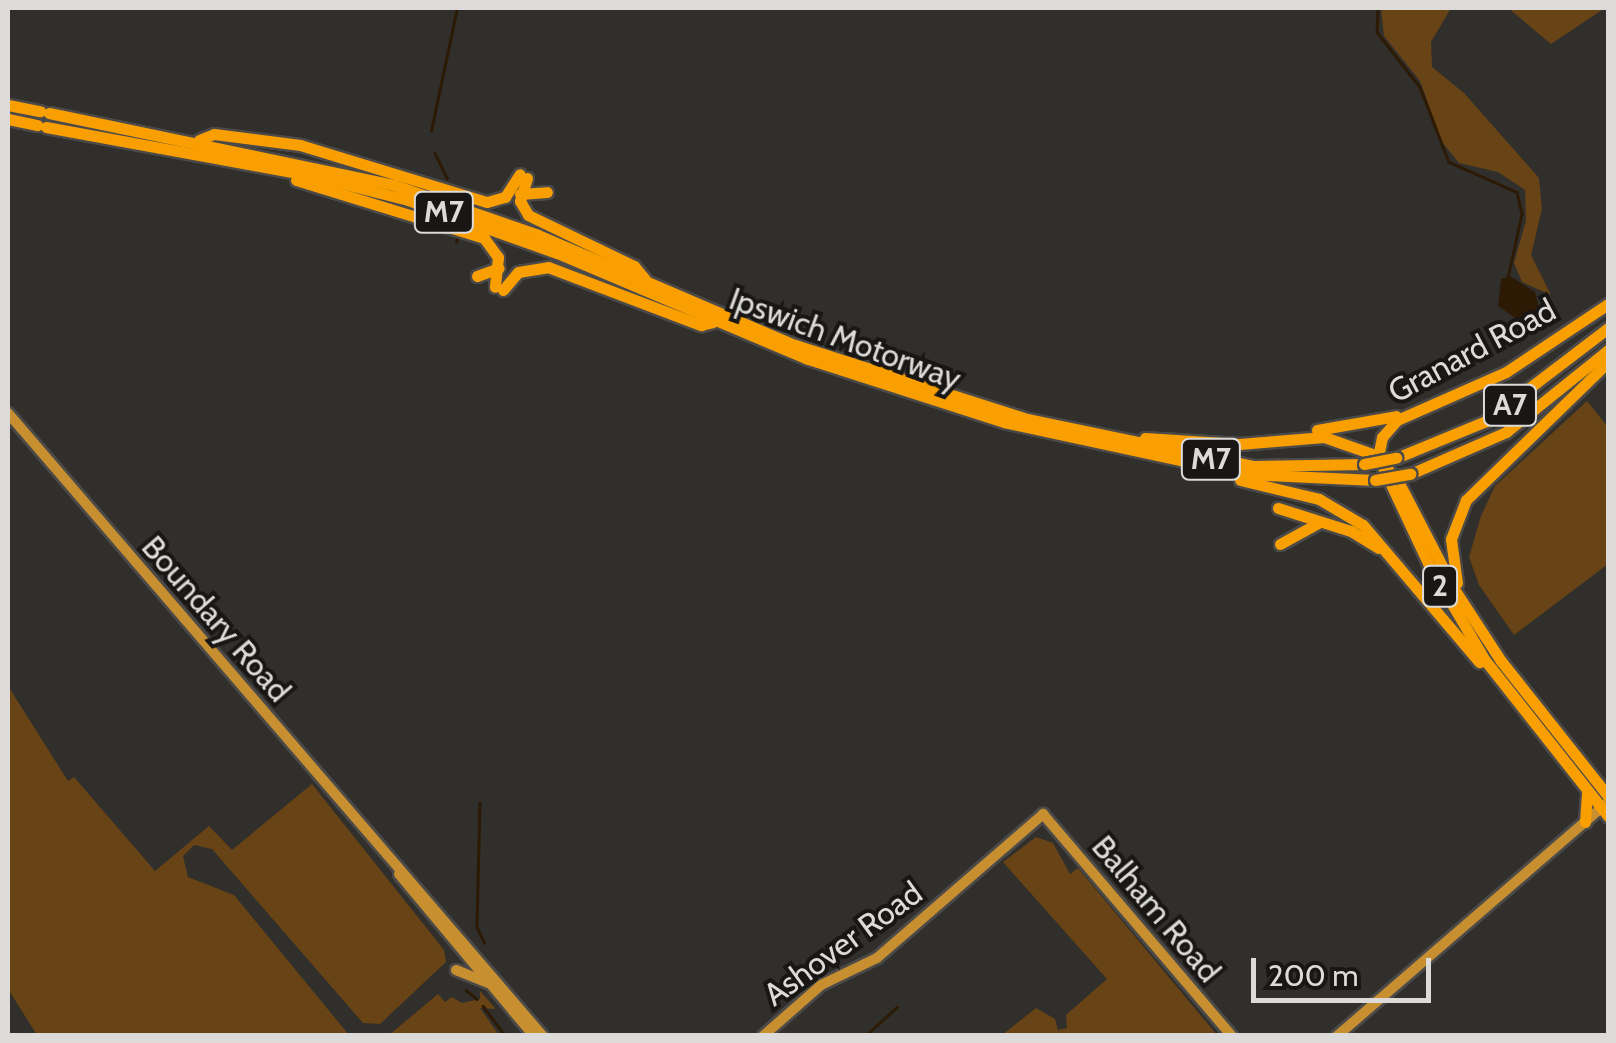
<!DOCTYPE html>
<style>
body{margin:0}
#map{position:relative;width:1616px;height:1043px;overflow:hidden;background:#312f2c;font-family:Cabin,sans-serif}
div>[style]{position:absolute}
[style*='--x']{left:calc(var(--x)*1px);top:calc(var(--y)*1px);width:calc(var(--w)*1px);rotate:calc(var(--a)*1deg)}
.green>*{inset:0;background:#674315}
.water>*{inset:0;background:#2c1a05}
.stream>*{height:2.5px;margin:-1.25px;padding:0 1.25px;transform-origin:1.25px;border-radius:1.25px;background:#2c1a05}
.roads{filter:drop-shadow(2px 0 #4c4a48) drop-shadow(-2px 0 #4c4a48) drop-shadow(0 2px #4c4a48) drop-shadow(0 -2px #4c4a48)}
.major>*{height:10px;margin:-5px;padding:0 5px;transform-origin:5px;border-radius:5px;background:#c78f30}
.highway>*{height:11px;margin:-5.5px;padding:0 5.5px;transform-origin:5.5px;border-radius:5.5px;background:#fa9f02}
.bridges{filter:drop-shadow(2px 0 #4c4a48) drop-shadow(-2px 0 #4c4a48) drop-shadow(0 2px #4c4a48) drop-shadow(0 -2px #4c4a48)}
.highway-bridge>*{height:11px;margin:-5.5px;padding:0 5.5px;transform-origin:5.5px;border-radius:5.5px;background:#fa9f02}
span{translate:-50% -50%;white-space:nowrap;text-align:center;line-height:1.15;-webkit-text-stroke:8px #181716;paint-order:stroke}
.shield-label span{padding:2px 8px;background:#181716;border:2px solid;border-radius:8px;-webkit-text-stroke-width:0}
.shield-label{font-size:30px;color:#dcdbd9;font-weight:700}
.street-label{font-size:32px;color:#dcdbd9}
.frame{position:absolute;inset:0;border:10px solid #dcdbd9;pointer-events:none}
.scale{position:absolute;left:1251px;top:958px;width:180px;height:45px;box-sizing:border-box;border:5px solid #dcdbd9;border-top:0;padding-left:12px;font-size:30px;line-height:35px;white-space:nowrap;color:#dcdbd9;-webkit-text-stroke:8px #181716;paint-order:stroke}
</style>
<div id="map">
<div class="green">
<i style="clip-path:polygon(1381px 8px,1451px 8px,1431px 42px,1432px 67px,1464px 93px,1539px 178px,1542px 209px,1531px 255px,1551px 295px,1522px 282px,1514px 263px,1526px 221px,1525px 190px,1498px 172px,1459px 163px,1442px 142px,1420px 81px,1384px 36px)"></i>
<i style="clip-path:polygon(1508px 8px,1605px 8px,1551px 44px)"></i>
<i style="clip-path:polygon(1587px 401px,1608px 427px,1608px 564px,1514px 635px,1479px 585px,1469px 557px,1481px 516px,1495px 486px)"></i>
<i style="clip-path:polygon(8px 686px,68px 781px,74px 777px,155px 871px,209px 826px,232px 850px,312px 784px,444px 950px,446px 962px,380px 1024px,363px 1023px,212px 849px,194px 845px,183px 856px,188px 877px,234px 895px,349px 1035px,37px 1035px,8px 989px)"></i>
<i style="clip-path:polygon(1036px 837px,1053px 843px,1070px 874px,1078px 868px,1217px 1035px,1002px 1035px,1036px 1008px,1055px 1019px,1058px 1030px,1067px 1028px,1066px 1015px,1107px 979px,1003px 862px)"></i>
<i style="clip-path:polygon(480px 991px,496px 1009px,480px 1008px,499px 1035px,389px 1035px,438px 994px,445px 1002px,452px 997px,462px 1003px,480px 999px)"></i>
</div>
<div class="water">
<i style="clip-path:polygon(1510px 276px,1535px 292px,1540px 312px,1524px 324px,1498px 306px,1501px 279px)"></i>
</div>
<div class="stream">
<i style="--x:1378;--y:8;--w:24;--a:92"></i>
<i style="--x:1377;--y:32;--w:70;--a:52"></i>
<i style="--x:1420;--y:87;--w:80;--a:68.9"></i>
<i style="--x:1449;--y:162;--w:74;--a:23.8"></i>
<i style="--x:1517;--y:192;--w:23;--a:77"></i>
<i style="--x:1522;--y:214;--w:66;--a:102.3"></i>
<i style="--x:431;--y:131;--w:126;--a:-78.1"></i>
<i style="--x:435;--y:153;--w:28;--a:64"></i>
<i style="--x:456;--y:242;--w:4;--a:-76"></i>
<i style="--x:480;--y:803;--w:124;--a:91.4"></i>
<i style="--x:477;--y:927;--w:17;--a:65"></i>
<i style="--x:466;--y:990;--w:14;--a:39"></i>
<i style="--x:483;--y:1006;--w:38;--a:53"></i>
<i style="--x:865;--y:1036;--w:43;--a:-42.2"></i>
</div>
<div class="roads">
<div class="major">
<i style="--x:8;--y:413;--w:821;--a:49.35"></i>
<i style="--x:399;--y:874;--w:211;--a:50.2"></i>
<i style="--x:456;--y:970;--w:35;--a:22"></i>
<i style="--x:763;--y:1036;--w:77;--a:-41.3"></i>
<i style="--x:821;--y:985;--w:62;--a:-25.7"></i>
<i style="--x:877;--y:958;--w:220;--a:-40.9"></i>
<i style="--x:1043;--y:814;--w:292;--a:49.6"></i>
<i style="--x:1337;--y:1036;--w:358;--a:-40.8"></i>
</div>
<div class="highway">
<i style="--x:8;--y:105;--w:33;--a:11"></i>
<i style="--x:49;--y:113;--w:352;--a:11.8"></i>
<i style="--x:394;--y:185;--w:152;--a:19.1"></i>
<i style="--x:538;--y:235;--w:280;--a:23.2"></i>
<i style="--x:795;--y:345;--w:244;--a:17.7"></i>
<i style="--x:1027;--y:419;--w:232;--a:11.7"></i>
<i style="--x:1254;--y:466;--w:110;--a:-1"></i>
<i style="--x:8;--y:119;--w:30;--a:12"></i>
<i style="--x:46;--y:127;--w:271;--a:10.4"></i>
<i style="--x:313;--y:176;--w:98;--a:14.2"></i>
<i style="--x:408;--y:200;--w:158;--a:19.6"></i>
<i style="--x:557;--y:253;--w:272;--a:22.9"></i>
<i style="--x:808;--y:359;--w:206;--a:17.8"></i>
<i style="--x:1004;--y:422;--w:247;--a:12.2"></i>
<i style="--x:1245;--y:474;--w:130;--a:2.6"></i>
<i style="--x:199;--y:140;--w:16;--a:-22"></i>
<i style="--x:214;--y:134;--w:87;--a:7.3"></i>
<i style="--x:300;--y:145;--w:195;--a:17"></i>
<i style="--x:487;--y:202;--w:19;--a:-16"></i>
<i style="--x:505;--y:197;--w:27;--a:-57"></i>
<i style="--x:527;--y:178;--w:24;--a:107"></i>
<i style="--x:520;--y:201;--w:16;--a:60"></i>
<i style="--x:528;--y:215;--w:118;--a:25.7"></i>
<i style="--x:634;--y:266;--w:17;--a:50"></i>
<i style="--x:296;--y:180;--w:197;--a:17.1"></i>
<i style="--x:484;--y:238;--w:24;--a:54"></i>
<i style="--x:498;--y:257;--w:30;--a:96"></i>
<i style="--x:520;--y:194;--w:27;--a:-4"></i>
<i style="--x:477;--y:276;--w:23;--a:-20"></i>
<i style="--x:503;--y:290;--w:23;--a:-50"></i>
<i style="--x:518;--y:272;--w:30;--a:-9"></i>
<i style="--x:548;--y:267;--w:164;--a:20.8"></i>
<i style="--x:701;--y:325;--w:12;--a:-14"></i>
<i style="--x:1608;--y:304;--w:123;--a:146.3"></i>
<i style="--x:1506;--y:372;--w:119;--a:156.2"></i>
<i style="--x:1397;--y:420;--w:23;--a:131"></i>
<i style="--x:1382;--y:437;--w:20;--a:101"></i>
<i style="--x:1378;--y:457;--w:117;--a:64.7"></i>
<i style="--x:1428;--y:563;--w:111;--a:59.7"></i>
<i style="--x:1484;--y:659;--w:200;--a:51.7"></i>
<i style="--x:1317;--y:430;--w:80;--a:-10"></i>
<i style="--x:1145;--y:438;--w:94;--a:3.7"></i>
<i style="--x:1239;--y:444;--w:85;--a:-4.7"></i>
<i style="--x:1324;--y:437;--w:54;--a:19.4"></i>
<i style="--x:1375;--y:455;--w:37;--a:49"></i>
<i style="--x:1399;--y:483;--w:119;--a:62.6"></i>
<i style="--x:1454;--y:589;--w:86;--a:56.9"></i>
<i style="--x:1501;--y:661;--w:172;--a:51.6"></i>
<i style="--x:1396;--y:458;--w:97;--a:-22.3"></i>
<i style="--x:1486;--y:421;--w:153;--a:-37.3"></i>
<i style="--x:1410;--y:474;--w:105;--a:-23.6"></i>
<i style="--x:1506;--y:432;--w:131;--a:-38.8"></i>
<i style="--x:1240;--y:480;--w:81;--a:13.5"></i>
<i style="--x:1319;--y:499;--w:51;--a:30.6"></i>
<i style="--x:1363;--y:525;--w:180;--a:49.7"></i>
<i style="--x:1278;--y:508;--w:77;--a:17.5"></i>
<i style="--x:1351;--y:531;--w:32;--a:32"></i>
<i style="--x:1280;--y:544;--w:43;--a:-28.9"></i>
<i style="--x:1457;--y:583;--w:44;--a:-97.8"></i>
<i style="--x:1451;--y:539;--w:42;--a:-69"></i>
<i style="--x:1466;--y:500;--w:198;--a:-44.2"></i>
<i style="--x:1585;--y:822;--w:31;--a:-86"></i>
</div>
</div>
<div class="bridges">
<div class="highway-bridge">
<i style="--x:1364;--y:464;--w:33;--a:-11"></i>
<i style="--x:1375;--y:480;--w:36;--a:-10"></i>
</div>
</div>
<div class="shield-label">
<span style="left:444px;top:212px">M7</span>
<span style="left:1510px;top:405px">A7</span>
<span style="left:1211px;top:459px">M7</span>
<span style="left:1440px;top:586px">2</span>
</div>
<div class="street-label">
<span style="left:845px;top:339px;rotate:20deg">Ipswich Motorway</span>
<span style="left:1472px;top:351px;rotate:-28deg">Granard Road</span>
<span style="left:216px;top:619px;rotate:49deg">Boundary Road</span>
<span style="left:1156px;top:909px;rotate:50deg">Balham Road</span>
<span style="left:843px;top:944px;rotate:-36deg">Ashover Road</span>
</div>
<div class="frame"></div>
<div class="scale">200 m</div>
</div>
